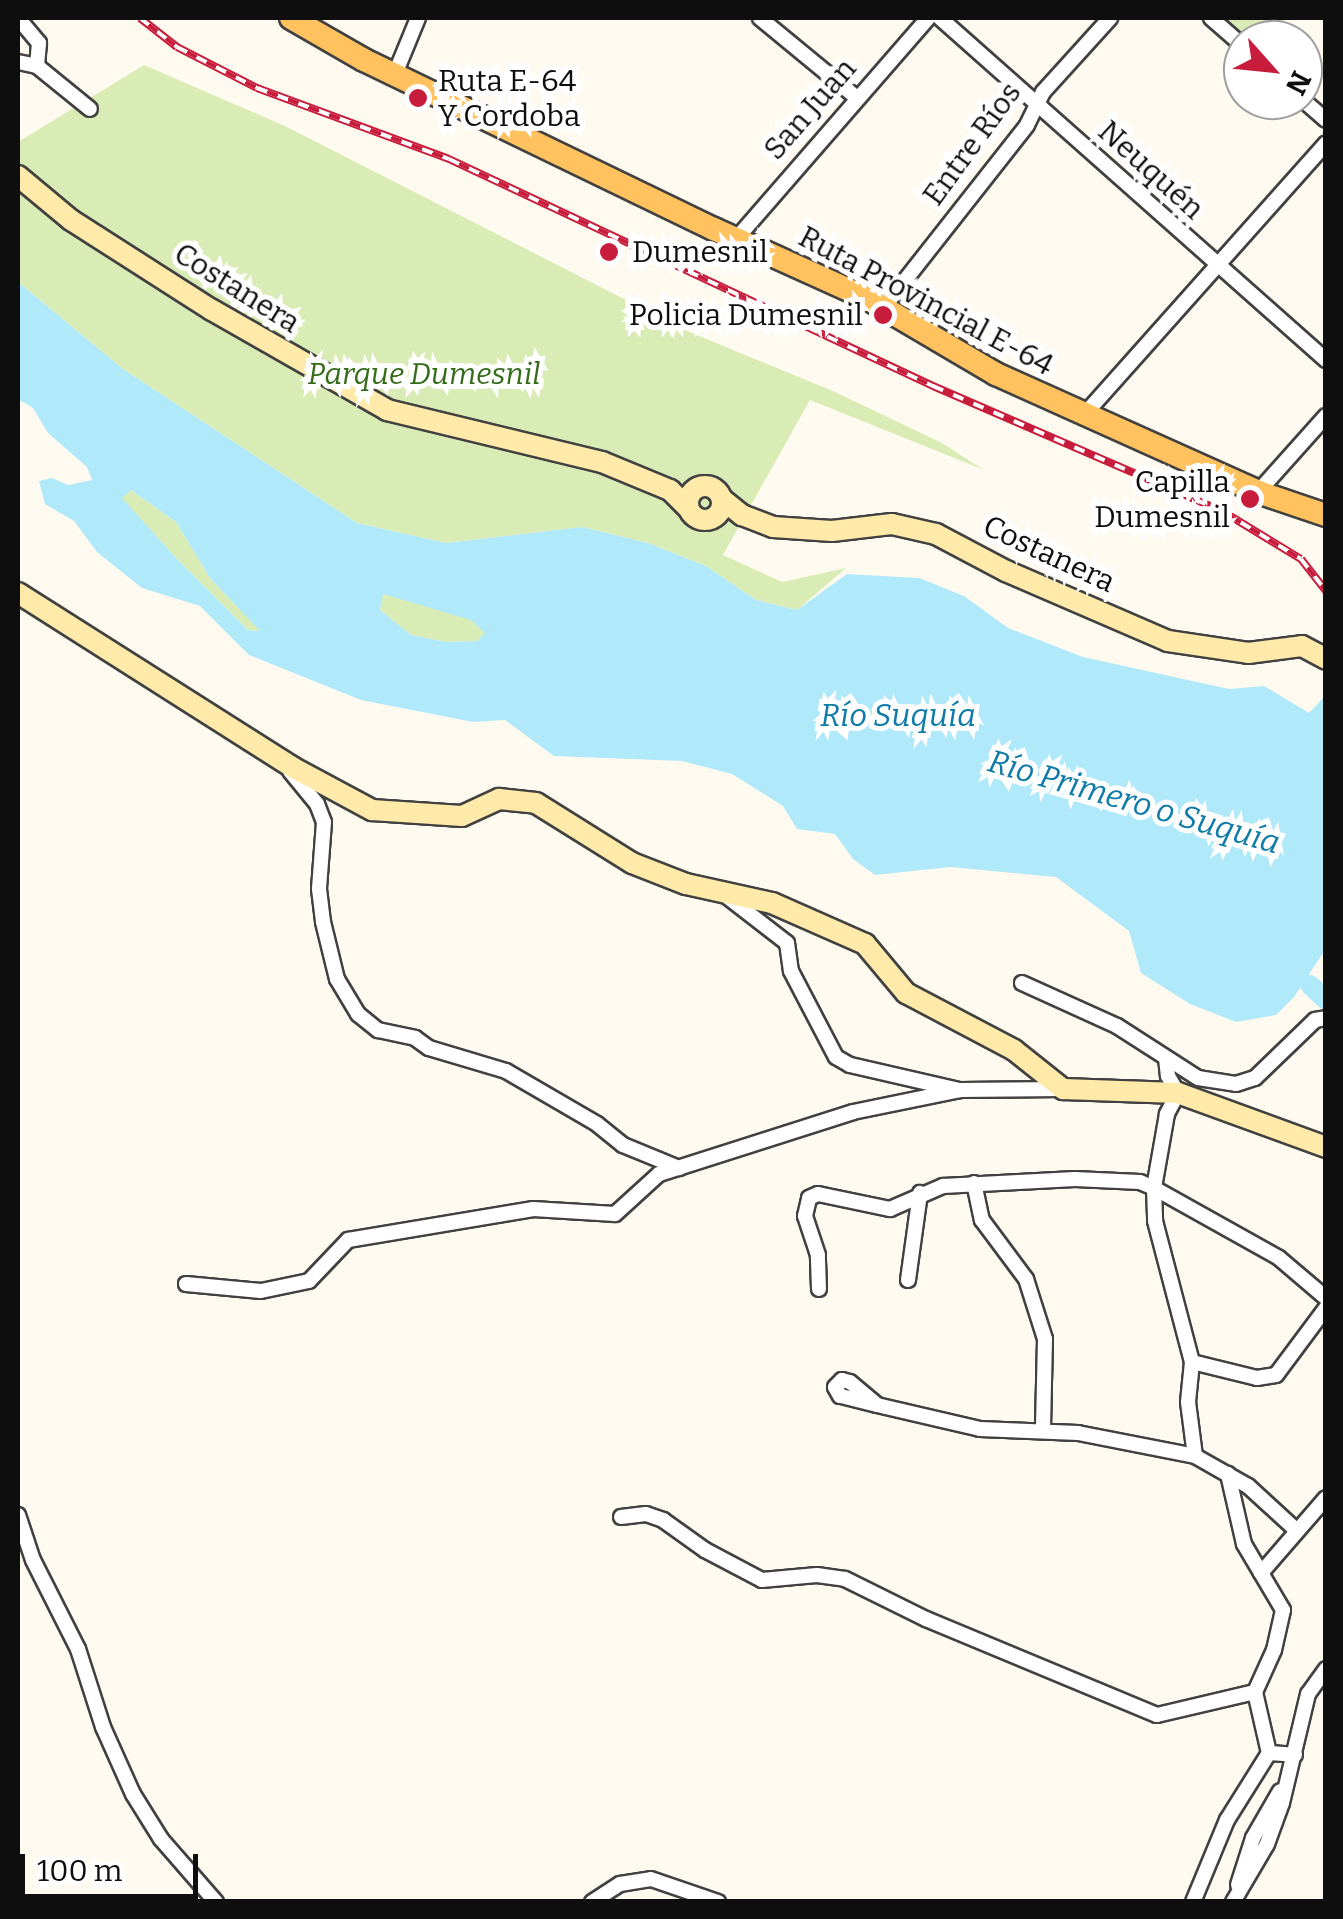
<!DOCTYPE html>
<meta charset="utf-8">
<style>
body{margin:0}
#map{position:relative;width:1343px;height:1919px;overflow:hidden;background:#fffaef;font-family:Bitter,serif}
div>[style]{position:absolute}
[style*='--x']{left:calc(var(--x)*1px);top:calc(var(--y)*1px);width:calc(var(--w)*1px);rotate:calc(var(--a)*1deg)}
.green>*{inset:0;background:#daecb6}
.water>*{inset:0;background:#b0e9fa}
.river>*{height:20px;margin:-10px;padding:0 10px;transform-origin:10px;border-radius:10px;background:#b0e9fa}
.roads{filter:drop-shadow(2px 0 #414141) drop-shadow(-2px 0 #414141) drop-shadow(0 2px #414141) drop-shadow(0 -2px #414141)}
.street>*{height:14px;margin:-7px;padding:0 7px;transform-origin:7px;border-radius:7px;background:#fff}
.secondary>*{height:20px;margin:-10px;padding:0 10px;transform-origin:10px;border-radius:10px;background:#ffeaaa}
.secondary>.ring{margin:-10px;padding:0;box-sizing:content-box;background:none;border:20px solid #ffeaaa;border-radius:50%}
.primary>*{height:22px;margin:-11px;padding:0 11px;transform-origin:11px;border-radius:11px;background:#ffc25f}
.rail>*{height:8px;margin-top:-4px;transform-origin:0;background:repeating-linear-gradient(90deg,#fff 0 11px,#c81c3c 0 22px);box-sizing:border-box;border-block:2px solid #c81c3c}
.dots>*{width:28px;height:28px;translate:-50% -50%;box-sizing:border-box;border:5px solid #fff;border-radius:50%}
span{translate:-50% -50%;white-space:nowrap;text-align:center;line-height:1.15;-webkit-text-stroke:10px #fff;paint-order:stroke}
.poi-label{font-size:30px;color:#0e0e0e}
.left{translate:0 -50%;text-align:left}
.right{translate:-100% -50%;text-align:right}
.street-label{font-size:30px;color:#0e0e0e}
.park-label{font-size:30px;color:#356b19;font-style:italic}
.water-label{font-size:32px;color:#0e7ba9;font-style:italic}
.frame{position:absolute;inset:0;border:20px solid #0e0e0e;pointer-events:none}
.north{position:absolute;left:1223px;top:20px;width:100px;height:100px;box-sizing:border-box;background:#fff;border:2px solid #9f9f9f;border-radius:50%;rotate:117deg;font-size:28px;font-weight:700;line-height:40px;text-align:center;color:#0e0e0e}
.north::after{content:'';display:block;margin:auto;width:35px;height:45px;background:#c81c3c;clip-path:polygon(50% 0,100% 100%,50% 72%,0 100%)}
.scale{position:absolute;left:20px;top:1854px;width:178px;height:45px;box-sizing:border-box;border:5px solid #0e0e0e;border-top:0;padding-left:12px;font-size:30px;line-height:35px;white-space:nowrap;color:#0e0e0e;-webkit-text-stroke:8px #fff;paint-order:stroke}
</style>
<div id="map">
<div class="green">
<i style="clip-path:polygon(1222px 18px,1287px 18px,1267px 40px,1247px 40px)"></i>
<i style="clip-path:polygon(144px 65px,285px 126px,685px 330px,835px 392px,942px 443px,984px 470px,810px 400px,723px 555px,782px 582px,846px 568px,797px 610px,756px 600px,706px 566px,648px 543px,582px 527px,446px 543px,357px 523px,123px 369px,18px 282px,18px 142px)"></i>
<i style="clip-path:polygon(131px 490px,176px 522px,210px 578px,261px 631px,248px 630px,176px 558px,121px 498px)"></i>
<i style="clip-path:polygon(383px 593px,437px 607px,471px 620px,486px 633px,477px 641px,446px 642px,411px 635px,380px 610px)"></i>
</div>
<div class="water">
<i style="clip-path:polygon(evenodd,18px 282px,123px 369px,357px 523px,446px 543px,582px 527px,648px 543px,706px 566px,756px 600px,797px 610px,847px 574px,919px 578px,964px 596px,1008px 628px,1083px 657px,1229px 689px,1264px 686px,1309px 713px,1325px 696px,1325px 950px,1294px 997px,1276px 1015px,1236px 1022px,1190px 1004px,1141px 973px,1129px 931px,1056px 877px,951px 867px,875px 875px,853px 859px,835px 834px,797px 829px,783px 806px,732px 774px,682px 761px,554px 756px,505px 720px,473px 722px,361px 700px,249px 655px,200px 606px,142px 588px,97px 552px,74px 521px,45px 504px,39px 481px,52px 478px,68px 485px,92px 480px,87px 467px,48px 433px,33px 408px,18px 399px,18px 282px,131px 490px,176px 522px,210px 578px,260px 631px,248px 630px,176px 558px,122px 498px,131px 490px,18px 282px,383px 594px,471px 620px,485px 633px,477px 641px,446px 642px,411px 635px,380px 610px,383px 594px)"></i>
</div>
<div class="river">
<i style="--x:1310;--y:985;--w:22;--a:43"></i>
</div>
<div class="roads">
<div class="street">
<i style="--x:18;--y:18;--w:33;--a:50"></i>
<i style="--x:39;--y:43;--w:23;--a:95"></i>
<i style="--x:760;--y:18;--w:126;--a:39.5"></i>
<i style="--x:940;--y:18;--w:516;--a:41.54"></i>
<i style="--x:1211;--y:18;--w:43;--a:41.2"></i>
<i style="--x:18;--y:62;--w:19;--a:12"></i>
<i style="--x:37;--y:66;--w:68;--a:39.1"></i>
<i style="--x:395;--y:74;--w:61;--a:-67.7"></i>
<i style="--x:1303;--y:100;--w:30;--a:41"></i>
<i style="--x:736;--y:239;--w:293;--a:-49"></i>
<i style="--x:884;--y:307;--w:231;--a:-51.8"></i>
<i style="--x:1027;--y:125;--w:37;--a:-64"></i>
<i style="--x:1043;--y:92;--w:100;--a:-47.8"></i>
<i style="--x:1084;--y:415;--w:364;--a:-48.3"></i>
<i style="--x:1258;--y:492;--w:102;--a:-48.2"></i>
<i style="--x:290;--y:771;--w:43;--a:50.7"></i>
<i style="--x:317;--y:804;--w:19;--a:69"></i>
<i style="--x:324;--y:822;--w:67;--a:94.3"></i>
<i style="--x:319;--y:889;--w:33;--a:83"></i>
<i style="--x:323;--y:922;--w:59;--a:76.2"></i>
<i style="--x:337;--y:979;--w:41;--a:59"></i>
<i style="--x:358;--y:1014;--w:26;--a:39"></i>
<i style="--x:378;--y:1030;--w:38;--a:12"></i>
<i style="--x:415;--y:1038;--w:17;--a:36"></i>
<i style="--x:429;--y:1048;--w:80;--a:16.6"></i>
<i style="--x:506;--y:1071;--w:105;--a:30.2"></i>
<i style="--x:597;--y:1124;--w:33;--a:39"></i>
<i style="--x:623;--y:1145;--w:61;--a:22.3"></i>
<i style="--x:725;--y:895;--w:78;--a:37.7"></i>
<i style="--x:787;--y:943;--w:28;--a:82"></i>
<i style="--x:791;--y:971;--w:97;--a:62.4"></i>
<i style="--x:836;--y:1057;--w:16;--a:30"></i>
<i style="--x:850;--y:1065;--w:112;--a:12.9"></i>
<i style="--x:1022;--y:983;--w:104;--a:24.4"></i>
<i style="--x:1117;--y:1026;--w:96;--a:32.7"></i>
<i style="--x:1198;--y:1078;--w:38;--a:9"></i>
<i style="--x:1236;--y:1084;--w:20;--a:-18"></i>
<i style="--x:1255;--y:1078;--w:83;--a:-44"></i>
<i style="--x:1315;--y:1020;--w:11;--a:-10"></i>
<i style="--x:1166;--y:1058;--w:18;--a:84"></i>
<i style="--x:1168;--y:1076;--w:20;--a:60"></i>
<i style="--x:1178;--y:1093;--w:24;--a:118"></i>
<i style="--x:1167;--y:1114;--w:75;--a:100"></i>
<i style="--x:1154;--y:1188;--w:33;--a:88"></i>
<i style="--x:1155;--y:1221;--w:146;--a:75.3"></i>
<i style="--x:1192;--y:1362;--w:40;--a:95.7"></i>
<i style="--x:1188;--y:1402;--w:54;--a:82.6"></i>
<i style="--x:974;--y:1183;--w:38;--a:78"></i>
<i style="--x:982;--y:1220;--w:74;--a:53.3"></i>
<i style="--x:1026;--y:1279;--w:63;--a:72.4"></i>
<i style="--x:1045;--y:1339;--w:91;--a:91.3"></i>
<i style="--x:908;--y:1280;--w:88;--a:-82.1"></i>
<i style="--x:186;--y:1284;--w:75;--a:5.3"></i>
<i style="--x:261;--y:1291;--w:49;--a:-11.8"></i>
<i style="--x:309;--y:1281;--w:57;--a:-46.4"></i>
<i style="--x:348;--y:1240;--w:188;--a:-9.5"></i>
<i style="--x:533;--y:1209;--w:82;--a:3.5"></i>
<i style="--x:615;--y:1214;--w:59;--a:-42.3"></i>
<i style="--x:659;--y:1174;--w:204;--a:-17.7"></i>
<i style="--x:853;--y:1112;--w:109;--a:-11.6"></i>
<i style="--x:960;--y:1090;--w:103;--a:-0.6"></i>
<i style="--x:819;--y:1289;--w:34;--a:-92"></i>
<i style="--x:818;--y:1255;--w:41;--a:-108.4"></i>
<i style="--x:805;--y:1216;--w:18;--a:-77"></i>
<i style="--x:809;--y:1198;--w:10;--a:-24"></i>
<i style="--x:818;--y:1194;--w:74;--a:11.8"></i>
<i style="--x:890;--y:1209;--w:58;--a:-23.5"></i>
<i style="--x:943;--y:1186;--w:132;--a:-3"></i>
<i style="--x:1075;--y:1179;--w:65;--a:2.6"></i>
<i style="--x:1140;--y:1182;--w:15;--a:23"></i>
<i style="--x:1154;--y:1188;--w:143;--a:29.2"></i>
<i style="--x:1279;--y:1258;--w:62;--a:40.4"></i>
<i style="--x:1192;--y:1362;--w:67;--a:13.8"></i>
<i style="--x:1257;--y:1378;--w:19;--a:-9"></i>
<i style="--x:1276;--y:1375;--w:84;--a:-53.3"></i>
<i style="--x:877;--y:1405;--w:38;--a:-166"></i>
<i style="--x:840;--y:1396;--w:10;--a:-119"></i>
<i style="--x:835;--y:1387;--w:10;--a:-45"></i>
<i style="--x:842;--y:1380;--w:8;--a:14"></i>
<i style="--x:850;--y:1382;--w:35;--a:40"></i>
<i style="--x:877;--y:1405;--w:106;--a:13.1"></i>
<i style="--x:980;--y:1429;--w:98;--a:2.3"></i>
<i style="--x:1078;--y:1433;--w:119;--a:11.1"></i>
<i style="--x:1195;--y:1456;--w:61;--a:29.5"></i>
<i style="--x:1248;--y:1486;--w:65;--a:42.5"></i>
<i style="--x:18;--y:1515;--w:47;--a:71.6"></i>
<i style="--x:33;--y:1560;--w:100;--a:63.2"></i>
<i style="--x:78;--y:1649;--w:82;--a:72.2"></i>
<i style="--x:103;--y:1727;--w:73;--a:65.9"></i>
<i style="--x:133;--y:1794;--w:53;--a:58.1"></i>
<i style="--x:161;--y:1839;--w:84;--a:48.9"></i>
<i style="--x:621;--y:1517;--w:25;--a:-7"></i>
<i style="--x:646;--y:1514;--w:18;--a:19"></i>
<i style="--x:663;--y:1520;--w:52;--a:35.5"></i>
<i style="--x:705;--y:1550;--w:64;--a:27.8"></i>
<i style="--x:762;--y:1580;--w:55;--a:-5.2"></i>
<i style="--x:817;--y:1575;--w:28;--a:8"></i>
<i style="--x:845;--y:1579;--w:90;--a:26.3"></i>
<i style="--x:926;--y:1619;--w:250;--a:22.6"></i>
<i style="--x:1157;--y:1715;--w:101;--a:-13.2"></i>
<i style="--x:1255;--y:1692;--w:46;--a:-65.7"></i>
<i style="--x:1274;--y:1650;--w:41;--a:-77.3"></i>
<i style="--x:1283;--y:1610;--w:77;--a:-120.6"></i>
<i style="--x:1244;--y:1544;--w:72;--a:-102.9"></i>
<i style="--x:1261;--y:1573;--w:99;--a:-49.1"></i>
<i style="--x:1255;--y:1692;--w:63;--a:77.1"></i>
<i style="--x:1238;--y:1885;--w:49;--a:-72.3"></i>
<i style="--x:1253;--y:1838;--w:54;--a:-60.1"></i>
<i style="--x:592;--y:1902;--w:33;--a:-33"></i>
<i style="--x:620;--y:1884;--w:31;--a:-9"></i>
<i style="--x:651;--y:1879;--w:71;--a:18.9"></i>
<i style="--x:1193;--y:1902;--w:89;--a:-67.5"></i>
<i style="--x:1227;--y:1820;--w:79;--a:-57.9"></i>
<i style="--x:1269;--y:1753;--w:26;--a:4"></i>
<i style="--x:1233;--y:1902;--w:67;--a:-59.6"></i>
<i style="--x:1267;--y:1844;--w:44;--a:-69.9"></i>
<i style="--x:1282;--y:1803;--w:112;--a:-76.6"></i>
<i style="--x:1308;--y:1694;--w:31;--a:-54"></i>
</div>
<div class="secondary">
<i style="--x:18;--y:176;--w:69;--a:39.7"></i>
<i style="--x:71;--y:220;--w:167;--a:32.6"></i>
<i style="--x:212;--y:310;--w:202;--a:29.7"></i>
<i style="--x:387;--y:410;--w:221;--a:13.6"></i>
<i style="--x:602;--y:462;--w:74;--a:22.4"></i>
<i style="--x:670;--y:490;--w:25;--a:45"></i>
<i class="ring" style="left:688px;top:486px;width:14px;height:14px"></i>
<i style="--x:722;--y:499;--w:26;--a:39"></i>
<i style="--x:742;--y:515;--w:33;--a:21"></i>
<i style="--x:773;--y:527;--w:59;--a:3.9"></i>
<i style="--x:832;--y:531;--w:60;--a:-6.7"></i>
<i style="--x:892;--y:524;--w:45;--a:12.8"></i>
<i style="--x:936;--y:534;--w:79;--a:27.9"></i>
<i style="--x:1006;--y:571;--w:176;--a:23.4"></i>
<i style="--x:1168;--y:641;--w:81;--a:8.5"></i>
<i style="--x:1248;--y:653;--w:54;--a:-7.4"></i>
<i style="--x:1302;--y:646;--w:27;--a:28"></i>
<i style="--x:18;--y:593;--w:325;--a:32.4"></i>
<i style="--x:292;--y:767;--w:91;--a:28.3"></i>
<i style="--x:372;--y:810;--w:90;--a:3.8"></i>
<i style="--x:462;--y:816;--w:41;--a:-24.7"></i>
<i style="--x:499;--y:799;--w:37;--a:6"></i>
<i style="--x:536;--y:803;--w:113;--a:32"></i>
<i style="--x:632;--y:863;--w:58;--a:21.3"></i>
<i style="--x:686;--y:884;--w:88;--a:12.5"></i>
<i style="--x:772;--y:903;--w:102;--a:23.8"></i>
<i style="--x:865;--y:944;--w:64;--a:50.1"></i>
<i style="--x:906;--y:993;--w:122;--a:27.8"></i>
<i style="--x:1014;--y:1050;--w:63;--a:38.5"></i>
<i style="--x:1063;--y:1089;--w:115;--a:2"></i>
<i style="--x:1178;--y:1093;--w:158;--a:20"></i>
</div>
<div class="primary">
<i style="--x:291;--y:18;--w:84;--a:29.9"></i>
<i style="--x:364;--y:60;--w:389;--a:25.8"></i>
<i style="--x:714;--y:229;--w:168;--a:24.3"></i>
<i style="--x:867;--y:298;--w:150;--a:30.5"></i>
<i style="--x:996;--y:374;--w:287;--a:24.2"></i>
<i style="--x:1258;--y:492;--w:72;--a:18.7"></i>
</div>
</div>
<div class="rail">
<i style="--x:140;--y:18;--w:47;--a:38.1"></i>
<i style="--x:177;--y:47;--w:90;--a:27.1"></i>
<i style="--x:257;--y:88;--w:205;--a:20.3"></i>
<i style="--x:449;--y:159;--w:535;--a:25.13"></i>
<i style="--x:933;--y:386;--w:315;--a:23.4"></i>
<i style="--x:1222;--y:511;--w:92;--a:31.3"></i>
<i style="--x:1301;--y:559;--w:41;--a:52"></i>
</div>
<div class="dots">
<i style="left:418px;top:98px;background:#c81c3c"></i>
<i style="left:609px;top:252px;background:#c81c3c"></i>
<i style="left:883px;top:315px;background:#c81c3c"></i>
<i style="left:1250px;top:499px;background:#c81c3c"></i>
</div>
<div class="poi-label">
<span class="left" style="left:438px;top:98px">Ruta E-64<br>Y Cordoba</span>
<span class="left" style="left:632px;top:252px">Dumesnil</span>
<span class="right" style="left:863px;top:315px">Policia Dumesnil</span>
<span class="right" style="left:1230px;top:499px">Capilla<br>Dumesnil</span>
</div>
<div class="street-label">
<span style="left:810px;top:109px;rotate:-49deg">San Juan</span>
<span style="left:972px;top:144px;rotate:-54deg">Entre Ríos</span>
<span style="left:1151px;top:170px;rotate:42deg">Neuquén</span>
<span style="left:237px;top:288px;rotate:32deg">Costanera</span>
<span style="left:926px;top:301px;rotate:28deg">Ruta Provincial E-64</span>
<span style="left:1049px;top:554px;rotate:25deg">Costanera</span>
</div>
<div class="park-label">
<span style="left:424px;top:374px">Parque Dumesnil</span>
</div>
<div class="water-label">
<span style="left:898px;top:715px">Río Suquía</span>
<span style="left:1134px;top:802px;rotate:16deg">Río Primero o Suquía</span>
</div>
<div class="frame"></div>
<div class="north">N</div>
<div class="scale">100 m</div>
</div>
